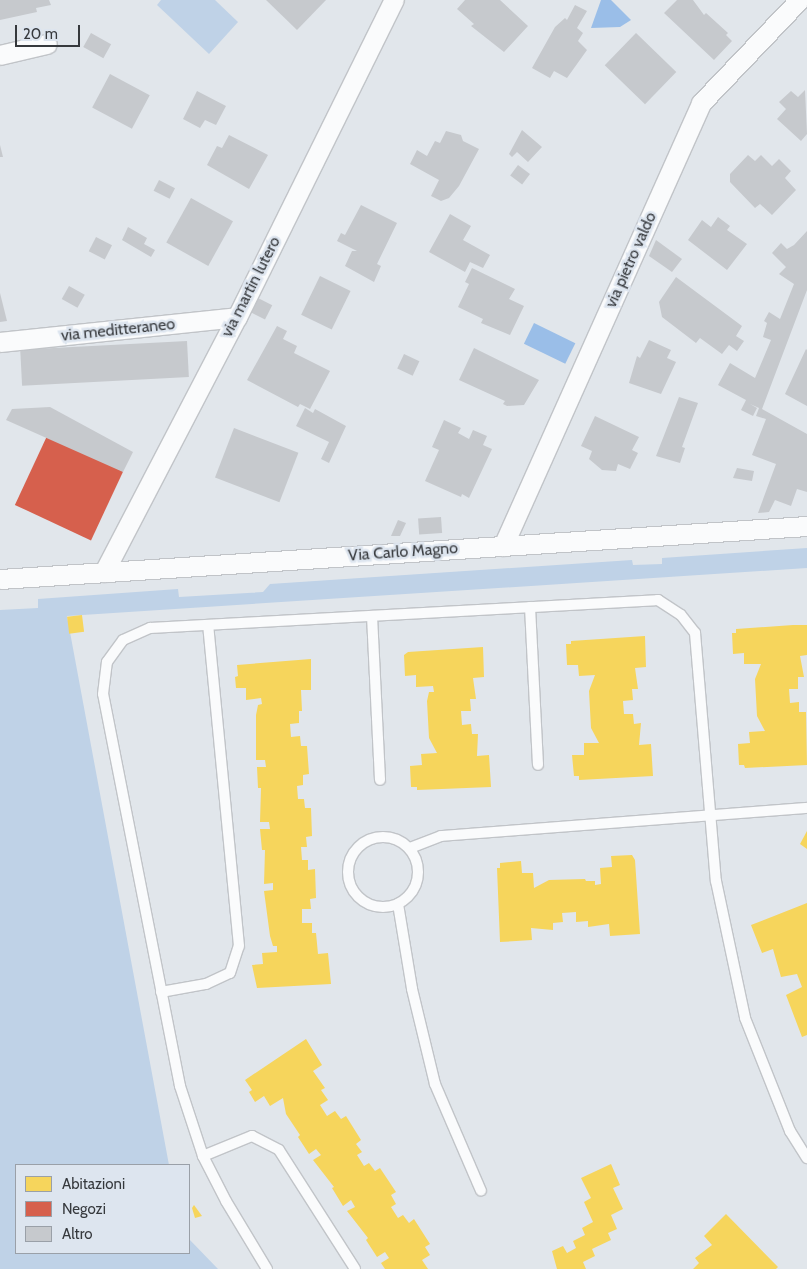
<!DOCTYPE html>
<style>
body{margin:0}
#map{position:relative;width:807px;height:1269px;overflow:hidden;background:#e1e6eb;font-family:Cabin,sans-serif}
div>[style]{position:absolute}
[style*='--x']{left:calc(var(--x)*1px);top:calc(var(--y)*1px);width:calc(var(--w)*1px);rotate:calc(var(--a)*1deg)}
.green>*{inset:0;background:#bfd2e7}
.water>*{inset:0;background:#9abee8;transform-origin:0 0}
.homes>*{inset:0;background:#f6d55c;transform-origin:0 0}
.shops>*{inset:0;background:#d6604d;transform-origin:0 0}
.building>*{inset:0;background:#c6c9cd;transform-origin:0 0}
.roads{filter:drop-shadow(1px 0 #c1c4c8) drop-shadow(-1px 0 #c1c4c8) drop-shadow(0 1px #c1c4c8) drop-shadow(0 -1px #c1c4c8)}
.service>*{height:10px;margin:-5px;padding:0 5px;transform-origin:5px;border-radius:5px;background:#fafbfc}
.service>.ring{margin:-5px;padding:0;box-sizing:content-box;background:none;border:10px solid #fafbfc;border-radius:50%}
.minor>*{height:19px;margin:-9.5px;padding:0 9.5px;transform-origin:9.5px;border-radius:9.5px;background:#fafbfc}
span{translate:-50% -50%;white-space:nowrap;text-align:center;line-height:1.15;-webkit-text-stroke:5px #dde5ef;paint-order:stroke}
.street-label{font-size:16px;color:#36393d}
.legend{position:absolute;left:15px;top:1164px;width:175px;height:90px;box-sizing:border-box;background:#dde5ef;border:1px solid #9aa0a8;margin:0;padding:6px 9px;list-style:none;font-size:15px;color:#36393d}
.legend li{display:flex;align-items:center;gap:10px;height:25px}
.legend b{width:25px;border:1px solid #9aa0a8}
.scale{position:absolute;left:15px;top:25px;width:65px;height:22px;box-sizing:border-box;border:2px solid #36393d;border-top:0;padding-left:6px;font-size:15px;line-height:18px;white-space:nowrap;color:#36393d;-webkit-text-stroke:4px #dde5ef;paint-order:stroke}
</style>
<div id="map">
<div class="green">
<i style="clip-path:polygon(161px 0,215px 0,238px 22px,209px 54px,157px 5px)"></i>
<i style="clip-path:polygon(807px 548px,807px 568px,67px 616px,169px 1165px,16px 1165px,16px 1253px,189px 1253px,189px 1239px,218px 1269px,0 1269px,0 610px,38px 608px,38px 599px,178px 589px,179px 597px,263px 592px,270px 584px,632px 560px,633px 565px,662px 564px,662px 558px)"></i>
</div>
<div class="water">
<i style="clip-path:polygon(601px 0,611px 0,631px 20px,620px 27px,591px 28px)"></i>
<i style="left:534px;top:323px;width:46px;height:23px;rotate:26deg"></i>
</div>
<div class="homes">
<i style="left:82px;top:615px;width:17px;height:15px;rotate:83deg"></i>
<i style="clip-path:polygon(793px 625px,807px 625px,807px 655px,800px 656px,804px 677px,798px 677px,798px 689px,789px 689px,790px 703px,799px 702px,799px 712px,806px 712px,807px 765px,745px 768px,744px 765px,739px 765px,738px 744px,750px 743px,749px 732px,765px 731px,757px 716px,755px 679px,761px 664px,744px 664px,744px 653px,733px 654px,732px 633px,736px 633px,736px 629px)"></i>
<i style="clip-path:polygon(645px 636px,646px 667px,635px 668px,638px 689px,632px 689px,633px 700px,623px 701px,624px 714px,633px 714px,634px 724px,641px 723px,639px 745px,651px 744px,653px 776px,579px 780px,579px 776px,574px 776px,572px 755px,584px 755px,584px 743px,599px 743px,591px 728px,589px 691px,595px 675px,579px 676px,578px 665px,567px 665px,566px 644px,571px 644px,571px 641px)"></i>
<i style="clip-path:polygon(483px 647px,484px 677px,473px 678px,476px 699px,470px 699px,471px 711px,461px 711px,462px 725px,471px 724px,472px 734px,478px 734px,477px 756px,489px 755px,491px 787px,417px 790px,417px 787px,411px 787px,410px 766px,422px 765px,421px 754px,437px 753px,429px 738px,427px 701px,429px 692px,434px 692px,433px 686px,416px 687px,416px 675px,405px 676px,404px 655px,408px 652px)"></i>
<i style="clip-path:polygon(311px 659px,311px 690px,301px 690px,302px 711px,299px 711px,299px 723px,290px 724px,291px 737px,300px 736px,301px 746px,307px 746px,309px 774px,303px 775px,303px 785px,297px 786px,298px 799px,304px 799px,305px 808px,311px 808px,312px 836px,306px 837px,307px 847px,301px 847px,302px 860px,308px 860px,308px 870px,315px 869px,316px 898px,310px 899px,311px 909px,302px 909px,302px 923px,312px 923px,312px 933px,316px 933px,318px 954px,328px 953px,331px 984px,257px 988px,252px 965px,263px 964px,262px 953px,277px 952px,277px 946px,273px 946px,270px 936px,264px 891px,273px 890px,273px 883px,264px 884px,265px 850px,262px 850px,260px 829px,270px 829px,269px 822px,260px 822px,261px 788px,258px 788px,257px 767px,266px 767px,265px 760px,256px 760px,256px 715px,258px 705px,262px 704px,261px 698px,246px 700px,246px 688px,236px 688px,235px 677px,238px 676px,237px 665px)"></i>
<i style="clip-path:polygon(807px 831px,807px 849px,800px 844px)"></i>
<i style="clip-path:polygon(632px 855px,635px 860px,640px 934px,610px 936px,609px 924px,588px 927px,588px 921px,576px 922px,576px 912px,562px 913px,563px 922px,553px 923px,553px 930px,531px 928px,532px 940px,500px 942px,497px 868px,500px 868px,500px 863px,521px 861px,522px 873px,533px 873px,534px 888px,549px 880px,585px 879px,586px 881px,595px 881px,595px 885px,601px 884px,600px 868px,612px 867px,611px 856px)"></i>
<i style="clip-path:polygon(807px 903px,807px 1035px,802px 1037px,786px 995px,802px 987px,797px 974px,781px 977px,773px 949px,762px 953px,751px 925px)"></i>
<i style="clip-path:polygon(306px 1039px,322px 1065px,313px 1071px,325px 1088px,321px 1090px,328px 1100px,320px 1105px,327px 1116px,335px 1111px,341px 1119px,346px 1116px,361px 1140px,356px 1144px,362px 1152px,357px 1155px,364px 1166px,369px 1163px,375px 1171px,380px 1168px,396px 1192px,391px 1195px,396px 1204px,391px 1207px,398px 1218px,403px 1215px,409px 1223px,414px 1219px,430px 1244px,425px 1247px,430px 1255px,422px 1260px,428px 1269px,385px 1269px,381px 1263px,389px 1258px,385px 1252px,377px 1257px,366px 1240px,368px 1238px,347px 1211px,355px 1207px,351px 1200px,343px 1206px,332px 1188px,334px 1187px,313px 1160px,321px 1155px,316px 1149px,309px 1154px,298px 1137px,300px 1135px,286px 1114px,283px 1098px,270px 1106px,264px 1096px,255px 1102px,249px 1092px,252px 1090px,245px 1080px)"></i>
<i style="clip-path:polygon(611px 1164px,620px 1185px,613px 1188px,623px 1209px,611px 1215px,617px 1229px,608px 1233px,611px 1240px,592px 1249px,595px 1256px,583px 1262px,586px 1269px,557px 1269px,552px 1251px,563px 1246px,567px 1253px,576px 1248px,573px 1241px,585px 1235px,582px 1228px,593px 1222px,584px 1202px,591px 1198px,581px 1178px)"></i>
<i style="clip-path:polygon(194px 1205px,202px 1216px,195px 1218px,192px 1208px)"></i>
<i style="clip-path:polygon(726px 1214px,778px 1267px,776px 1269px,693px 1269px,699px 1263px,695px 1258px,712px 1245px,704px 1236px)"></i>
</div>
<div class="shops">
<i style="left:47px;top:436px;width:84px;height:76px;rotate:25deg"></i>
</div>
<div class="building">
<i style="clip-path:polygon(0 0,49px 0,51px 5px,36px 8px,37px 12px,0 20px)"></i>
<i style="clip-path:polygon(266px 0,326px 0,297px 30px)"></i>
<i style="clip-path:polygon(465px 0,500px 0,528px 26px,504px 52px,471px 26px,474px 24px,457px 9px)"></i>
<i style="clip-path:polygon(677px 0,693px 0,704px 15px,706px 13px,728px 33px,726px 35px,732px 41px,714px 60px,664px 13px)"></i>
<i style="clip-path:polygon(575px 5px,587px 11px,577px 28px,583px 33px,578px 41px,587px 50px,567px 78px,554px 71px,550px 78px,532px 68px,555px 27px,565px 18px,567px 20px)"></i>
<i style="left:91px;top:33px;width:23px;height:16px;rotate:29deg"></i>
<i style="left:636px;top:33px;width:56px;height:45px;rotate:44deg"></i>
<i style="left:110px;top:74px;width:45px;height:38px;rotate:28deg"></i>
<i style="clip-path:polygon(805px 90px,807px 134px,801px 141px,777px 119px,786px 109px,779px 102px,791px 91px,798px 97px)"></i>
<i style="clip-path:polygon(197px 91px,226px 106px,216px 125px,205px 120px,200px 128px,183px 119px)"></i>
<i style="clip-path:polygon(522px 130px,542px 147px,528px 162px,517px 152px,512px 157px,509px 154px)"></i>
<i style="clip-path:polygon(446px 131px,461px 135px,463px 141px,479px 149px,459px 186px,449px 198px,441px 201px,431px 196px,439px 180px,410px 164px,417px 150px,427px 156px,435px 141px,440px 143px)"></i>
<i style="clip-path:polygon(229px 135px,268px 155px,249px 189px,207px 165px,217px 146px,222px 148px)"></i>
<i style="clip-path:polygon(0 145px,3px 157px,0 157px)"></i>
<i style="clip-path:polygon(748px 155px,755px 161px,761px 155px,772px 166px,779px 159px,791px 171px,785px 178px,796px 190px,772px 215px,760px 204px,755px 208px,730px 182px,730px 174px)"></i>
<i style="left:518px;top:165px;width:15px;height:13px;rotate:37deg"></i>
<i style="left:159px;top:180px;width:18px;height:12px;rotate:27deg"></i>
<i style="left:191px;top:198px;width:48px;height:51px;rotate:29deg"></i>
<i style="clip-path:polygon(361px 205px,397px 223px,377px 264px,381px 266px,374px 282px,345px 266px,352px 251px,357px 251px,337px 241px,341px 233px,345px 235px)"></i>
<i style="clip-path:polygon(450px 214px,471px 226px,463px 240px,490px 255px,483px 268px,470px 262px,465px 272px,429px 252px)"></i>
<i style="clip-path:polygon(718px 217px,730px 226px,727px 230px,747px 244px,727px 270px,688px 240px,702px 220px,711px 227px)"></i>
<i style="clip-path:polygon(128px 227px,147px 238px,144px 244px,155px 250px,151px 257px,122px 240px)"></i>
<i style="clip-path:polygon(807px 231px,807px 290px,762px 409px,807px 434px,807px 492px,797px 489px,791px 506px,775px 500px,769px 512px,758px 513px,776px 464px,752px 455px,766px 419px,756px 416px,759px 408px,750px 404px,757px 408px,753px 416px,741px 410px,746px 400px,718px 385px,730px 363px,755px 378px,771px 340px,763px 337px,767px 323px,764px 321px,769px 312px,780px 319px,794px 284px,779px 274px,786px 267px,772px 253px,781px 243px,787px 249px,794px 245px)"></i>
<i style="left:96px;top:237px;width:18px;height:16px;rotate:27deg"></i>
<i style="clip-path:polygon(656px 240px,682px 259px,672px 272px,649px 256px)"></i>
<i style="clip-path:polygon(472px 268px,515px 289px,509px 299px,524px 306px,510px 335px,481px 323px,483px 319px,458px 307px,469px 284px,465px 282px)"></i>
<i style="left:320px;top:276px;width:34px;height:43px;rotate:26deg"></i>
<i style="clip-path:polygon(676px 277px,742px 326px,736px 336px,744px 341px,737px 351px,729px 345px,722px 354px,700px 338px,696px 343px,662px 317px,659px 302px)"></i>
<i style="left:69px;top:286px;width:18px;height:15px;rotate:29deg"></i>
<i style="clip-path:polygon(0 293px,7px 321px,0 322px)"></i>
<i style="left:258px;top:298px;width:16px;height:16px;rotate:27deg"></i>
<i style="clip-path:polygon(277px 326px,287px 331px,283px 339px,297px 346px,294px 353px,330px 371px,310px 409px,300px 404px,298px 407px,247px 380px)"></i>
<i style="clip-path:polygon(649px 340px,671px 350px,667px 358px,676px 362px,661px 394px,629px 383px,637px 356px,640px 358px)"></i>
<i style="left:187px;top:341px;width:36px;height:167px;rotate:87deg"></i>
<i style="clip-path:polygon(474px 348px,539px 380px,524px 405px,507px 406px,503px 404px,505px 401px,459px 380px)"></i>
<i style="clip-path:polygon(806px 349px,807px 350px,807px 406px,785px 394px)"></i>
<i style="left:404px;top:354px;width:17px;height:16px;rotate:25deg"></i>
<i style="clip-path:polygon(679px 397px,698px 403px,682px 447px,685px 448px,680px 463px,656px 456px)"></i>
<i style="clip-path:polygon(50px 407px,133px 452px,123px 472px,6px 420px,12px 409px)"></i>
<i style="clip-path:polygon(305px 408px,313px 413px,315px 409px,346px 426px,329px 463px,321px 459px,329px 442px,296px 426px)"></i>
<i style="clip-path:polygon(595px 416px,639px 437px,632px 450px,638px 453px,630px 469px,618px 464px,616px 471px,602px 470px,589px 459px,592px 451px,581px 446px)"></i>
<i style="clip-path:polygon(444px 420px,461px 428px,458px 433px,469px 439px,473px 430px,487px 436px,483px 445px,492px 449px,469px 498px,462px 494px,461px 497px,425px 481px,439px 450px,432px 447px)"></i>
<i style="left:234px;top:428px;width:69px;height:53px;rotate:21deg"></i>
<i style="clip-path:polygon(737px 468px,754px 471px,752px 481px,733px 478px)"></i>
<i style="left:441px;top:517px;width:16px;height:23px;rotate:86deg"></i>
<i style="clip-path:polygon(398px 520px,406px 523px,400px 536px,391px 536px)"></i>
</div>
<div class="roads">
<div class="service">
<i style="--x:530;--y:607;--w:158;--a:87.1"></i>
<i style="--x:372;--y:616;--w:164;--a:87.2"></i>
<i class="ring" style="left:348px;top:837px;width:60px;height:60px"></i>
<i style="--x:410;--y:848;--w:33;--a:-21"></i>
<i style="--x:441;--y:836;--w:367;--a:-4.4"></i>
<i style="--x:398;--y:904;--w:86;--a:80.6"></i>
<i style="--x:412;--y:989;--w:98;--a:76.4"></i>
<i style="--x:435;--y:1084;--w:116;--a:66.7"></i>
<i style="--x:161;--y:992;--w:46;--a:-10.1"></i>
<i style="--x:206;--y:984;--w:26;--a:-25"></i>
<i style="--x:230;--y:973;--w:28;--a:-72"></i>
<i style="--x:239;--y:946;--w:322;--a:-95.5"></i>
<i style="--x:203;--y:1156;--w:53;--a:-22.2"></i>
<i style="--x:252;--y:1136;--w:30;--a:27"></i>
<i style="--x:279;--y:1150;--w:141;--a:57.4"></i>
<i style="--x:267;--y:1269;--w:79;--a:-121.1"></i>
<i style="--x:226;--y:1201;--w:51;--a:-117.1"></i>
<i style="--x:203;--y:1156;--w:74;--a:-108.2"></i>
<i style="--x:180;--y:1086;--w:399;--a:-101.1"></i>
<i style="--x:103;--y:694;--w:32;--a:-83"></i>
<i style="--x:107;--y:662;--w:27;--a:-54"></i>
<i style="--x:123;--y:640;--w:30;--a:-24"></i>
<i style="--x:150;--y:628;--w:509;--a:-3.15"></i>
<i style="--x:658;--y:600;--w:27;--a:33"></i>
<i style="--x:681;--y:615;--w:23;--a:52"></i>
<i style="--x:695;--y:633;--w:249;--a:85.2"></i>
<i style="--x:716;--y:881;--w:140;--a:78"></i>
<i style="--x:745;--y:1018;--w:122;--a:68.3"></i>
<i style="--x:790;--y:1131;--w:32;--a:58"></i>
</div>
<div class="minor">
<i style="--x:0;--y:55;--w:48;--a:-13.2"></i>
<i style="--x:0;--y:342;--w:238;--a:-6"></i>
<i style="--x:503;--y:546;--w:485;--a:-65.9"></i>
<i style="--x:701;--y:103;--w:142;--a:-46.4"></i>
<i style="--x:104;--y:572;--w:288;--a:-62.5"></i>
<i style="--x:237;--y:317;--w:354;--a:-63.7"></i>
<i style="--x:0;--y:579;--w:809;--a:-3.76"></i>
</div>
</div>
<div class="street-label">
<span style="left:631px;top:260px;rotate:-66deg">via pietro valdo</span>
<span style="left:251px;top:287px;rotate:-63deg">via martin lutero</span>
<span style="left:118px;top:330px;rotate:-6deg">via meditteraneo</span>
<span style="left:403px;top:552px;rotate:-4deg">Via Carlo Magno</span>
</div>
<ul class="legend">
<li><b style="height:14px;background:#f6d55c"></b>Abitazioni</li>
<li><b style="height:14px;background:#d6604d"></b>Negozi</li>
<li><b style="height:14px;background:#c6c9cd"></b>Altro</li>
</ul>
<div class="scale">20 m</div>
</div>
